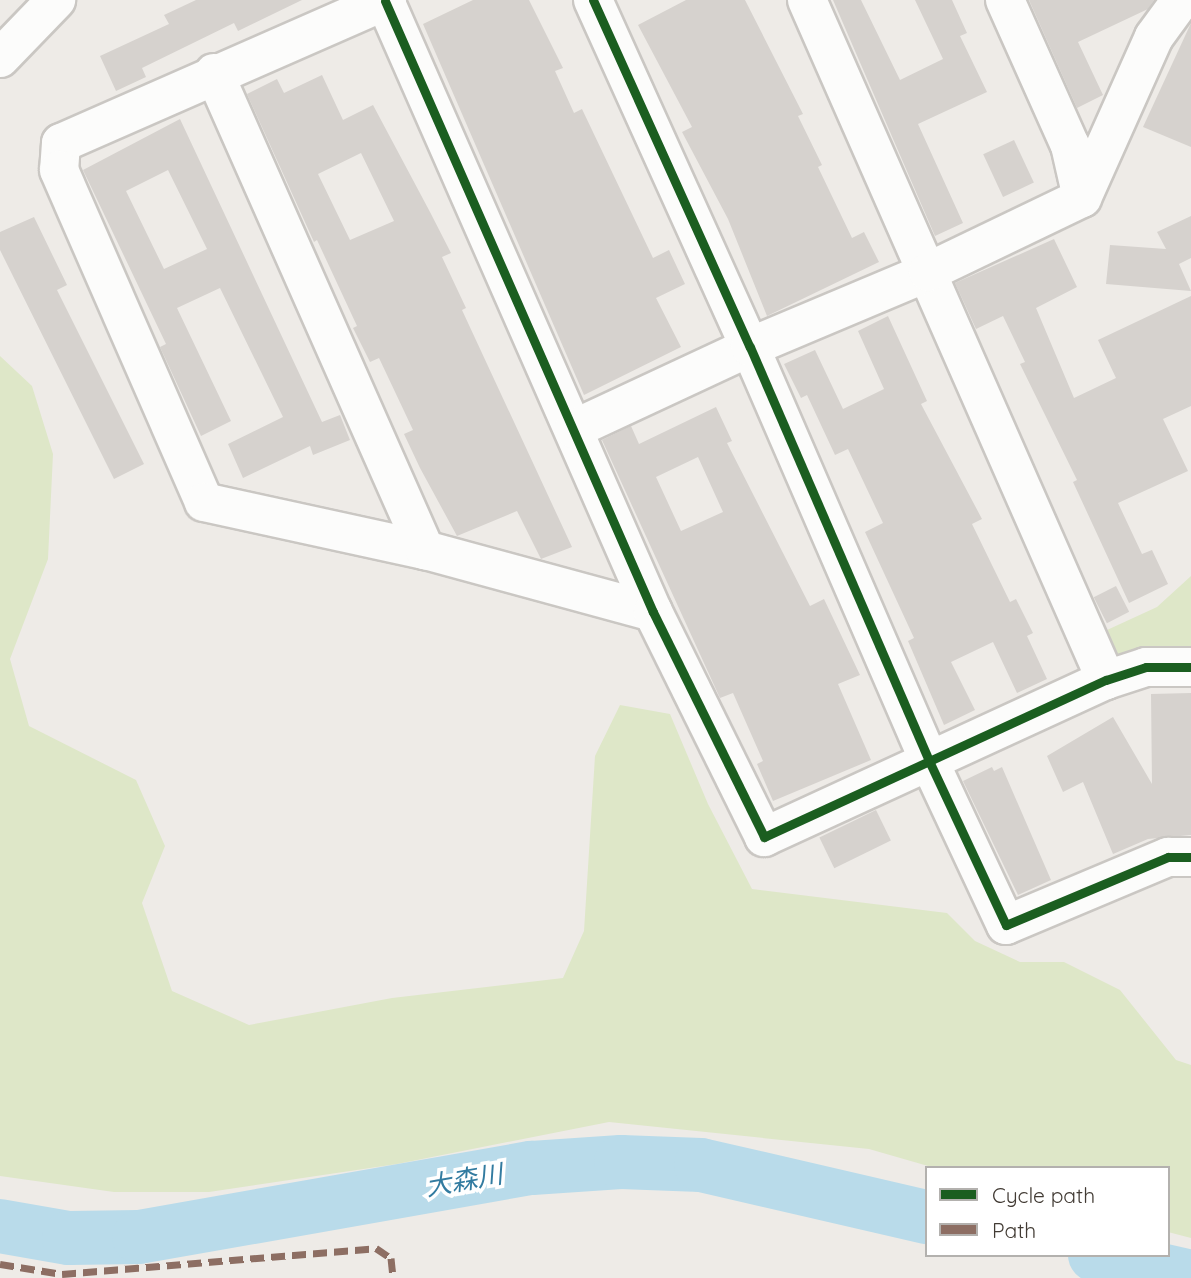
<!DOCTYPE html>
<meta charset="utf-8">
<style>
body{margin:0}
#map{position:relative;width:1191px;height:1278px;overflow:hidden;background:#eeebe7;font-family:Quicksand,"Noto Sans JP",sans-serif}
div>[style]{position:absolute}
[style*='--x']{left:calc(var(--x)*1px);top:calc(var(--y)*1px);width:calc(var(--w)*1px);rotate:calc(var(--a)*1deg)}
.green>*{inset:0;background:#dee7c8}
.river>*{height:54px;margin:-27px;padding:0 27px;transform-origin:27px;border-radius:27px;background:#b9dbea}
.building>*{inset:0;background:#d6d2ce;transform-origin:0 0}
.roads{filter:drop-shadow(2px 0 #cac7c3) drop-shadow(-2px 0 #cac7c3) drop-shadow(0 2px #cac7c3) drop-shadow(0 -2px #cac7c3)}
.minor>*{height:38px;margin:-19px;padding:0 19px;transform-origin:19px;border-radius:19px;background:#fcfcfb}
.quiet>*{height:7px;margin-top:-3.5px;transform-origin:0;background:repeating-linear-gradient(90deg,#8d6e63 0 14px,transparent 0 21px)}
.cycleway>*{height:9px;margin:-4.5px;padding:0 4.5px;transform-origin:4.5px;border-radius:4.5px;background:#1b5e20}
span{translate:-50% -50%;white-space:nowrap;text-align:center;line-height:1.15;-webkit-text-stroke:7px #fff;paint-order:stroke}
.water-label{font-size:26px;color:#327ba0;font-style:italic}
.legend{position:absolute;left:925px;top:1166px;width:245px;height:91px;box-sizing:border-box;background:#fff;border:2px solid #b3b1ae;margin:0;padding:9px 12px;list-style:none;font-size:21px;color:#423b34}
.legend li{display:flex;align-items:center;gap:14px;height:35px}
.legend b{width:35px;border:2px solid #b3b1ae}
</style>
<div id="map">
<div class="green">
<i style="clip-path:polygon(0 356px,32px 386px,53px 454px,48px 559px,10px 659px,29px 726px,136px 780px,165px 846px,142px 903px,172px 991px,249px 1025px,392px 998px,563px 978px,584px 931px,595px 756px,620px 705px,670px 714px,708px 804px,752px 889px,947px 913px,975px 941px,1020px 962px,1064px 962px,1120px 990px,1176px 1060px,1191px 1065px,1191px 1238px,1168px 1232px,1168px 1168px,935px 1168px,869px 1149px,609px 1122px,397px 1164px,209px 1192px,114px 1192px,0 1176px)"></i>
<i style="clip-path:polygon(1191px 576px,1191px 657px,1110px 670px,1094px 636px,1157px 607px)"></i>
</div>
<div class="river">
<i style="--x:0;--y:1226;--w:70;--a:9.9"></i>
<i style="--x:69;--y:1238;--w:70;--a:-0.8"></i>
<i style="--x:139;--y:1237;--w:399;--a:-10"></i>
<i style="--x:532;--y:1168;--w:89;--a:-3.9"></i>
<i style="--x:621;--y:1162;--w:80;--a:2.1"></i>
<i style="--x:701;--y:1165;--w:232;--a:13"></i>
<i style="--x:1095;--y:1255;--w:98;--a:12.9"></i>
</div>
<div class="building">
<i style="clip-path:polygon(196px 0,302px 0,238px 31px,234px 23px,142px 68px,146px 77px,116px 91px,100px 56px,169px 24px,164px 15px)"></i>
<i style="clip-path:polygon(473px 0,529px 0,563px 68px,555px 71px,574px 113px,582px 109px,653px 258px,669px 250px,685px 284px,656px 298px,681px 347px,584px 395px,423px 24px)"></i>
<i style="clip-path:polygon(686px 0,745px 0,803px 114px,798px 116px,822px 165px,818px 167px,852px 238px,864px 232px,879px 262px,767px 316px,728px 219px,682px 132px,692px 127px,638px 25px)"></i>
<i style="clip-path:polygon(833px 0,861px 0,900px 80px,943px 59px,915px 0,952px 0,967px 33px,960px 36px,987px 92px,918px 124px,963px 223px,935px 236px)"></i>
<i style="clip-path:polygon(1029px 0,1154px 0,1148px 9px,1078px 42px,1103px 95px,1077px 108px)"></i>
<i style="clip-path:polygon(1191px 23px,1191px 147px,1143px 127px)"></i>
<i style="clip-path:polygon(evenodd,322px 75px,343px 120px,373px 105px,430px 212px,451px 253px,442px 257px,466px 308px,462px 310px,572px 547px,541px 559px,517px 511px,457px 536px,420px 468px,404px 434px,413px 430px,379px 358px,370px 362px,353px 328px,357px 326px,317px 240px,314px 242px,247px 94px,277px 79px,284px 93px,322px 75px,361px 153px,394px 221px,350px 240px,318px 174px,361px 153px)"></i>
<i style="clip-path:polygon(evenodd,180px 119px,322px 422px,340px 415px,350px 440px,313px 455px,310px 446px,243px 478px,228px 444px,283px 417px,220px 288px,177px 308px,231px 421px,201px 436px,160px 347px,166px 344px,83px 170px,180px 119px,168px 170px,207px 249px,164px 269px,126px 191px,168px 170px)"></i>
<i style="left:1014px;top:140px;width:47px;height:34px;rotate:65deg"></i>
<i style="clip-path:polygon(1191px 216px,1191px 258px,1179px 264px,1191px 291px,1106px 284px,1110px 245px,1166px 249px,1157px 232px)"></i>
<i style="clip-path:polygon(34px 217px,67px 285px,57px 290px,144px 464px,114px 479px,0 250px,0 232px)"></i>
<i style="clip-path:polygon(1054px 239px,1077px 287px,1036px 308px,1074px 398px,1116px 378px,1098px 340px,1191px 296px,1191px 406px,1163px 419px,1188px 471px,1118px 503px,1142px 554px,1152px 550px,1168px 584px,1129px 603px,1073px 482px,1077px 480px,1020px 364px,1025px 362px,1003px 316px,976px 329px,955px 283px)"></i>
<i style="clip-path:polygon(888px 316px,927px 401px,921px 404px,982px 519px,972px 524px,1010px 602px,1016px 599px,1033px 633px,1027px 636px,1047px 679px,1017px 693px,993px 642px,951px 662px,975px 710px,944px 725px,908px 641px,914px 638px,865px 532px,883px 523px,848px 449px,835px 455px,807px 395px,801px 398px,784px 364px,815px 350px,843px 409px,884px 389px,858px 331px)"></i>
<i style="clip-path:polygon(evenodd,716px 407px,732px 441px,727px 443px,810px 606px,824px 599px,860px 675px,838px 684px,871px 760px,773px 801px,757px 764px,763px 761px,733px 693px,720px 698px,602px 440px,631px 426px,639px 444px,716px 407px,698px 457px,723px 512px,681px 531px,656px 477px,698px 457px)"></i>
<i style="left:1116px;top:586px;width:29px;height:25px;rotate:63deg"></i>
<i style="clip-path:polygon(1191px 693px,1191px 835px,1148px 839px,1113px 854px,1083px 782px,1063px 792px,1047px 756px,1113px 717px,1152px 784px,1151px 694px)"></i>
<i style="clip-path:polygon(992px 767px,994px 771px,1002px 767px,1051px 880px,1018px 895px,963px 781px)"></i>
<i style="left:876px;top:810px;width:34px;height:63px;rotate:64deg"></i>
</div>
<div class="roads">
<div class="minor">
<i style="--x:387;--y:0;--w:356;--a:156.3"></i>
<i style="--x:61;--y:143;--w:27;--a:94"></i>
<i style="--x:59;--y:170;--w:362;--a:66.4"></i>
<i style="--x:204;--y:502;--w:226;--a:12.3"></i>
<i style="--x:425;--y:550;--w:236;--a:15.2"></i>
<i style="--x:593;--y:0;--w:381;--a:65.7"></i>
<i style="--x:750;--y:347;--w:453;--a:66.6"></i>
<i style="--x:930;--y:763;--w:179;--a:64.9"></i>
<i style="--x:1006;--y:925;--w:176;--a:-22.8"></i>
<i style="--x:1168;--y:857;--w:23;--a:0"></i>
<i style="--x:807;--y:0;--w:743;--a:66.26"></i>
<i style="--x:1005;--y:0;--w:159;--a:65.9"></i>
<i style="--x:1070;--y:145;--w:54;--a:77.2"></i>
<i style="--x:385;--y:1;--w:667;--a:66.32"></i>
<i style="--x:653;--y:612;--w:251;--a:63.7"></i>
<i style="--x:764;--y:837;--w:376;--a:-24.7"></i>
<i style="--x:1106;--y:680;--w:42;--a:-18"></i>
<i style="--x:1146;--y:667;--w:45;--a:0"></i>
<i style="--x:0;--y:58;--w:81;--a:-46"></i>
<i style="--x:214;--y:73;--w:522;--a:66.14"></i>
<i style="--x:574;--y:429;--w:194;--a:-25"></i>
<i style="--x:750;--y:347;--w:193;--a:-22.8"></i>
<i style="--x:928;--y:272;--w:171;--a:-25.7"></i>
<i style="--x:1082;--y:198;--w:176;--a:-65.9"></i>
<i style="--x:1154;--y:37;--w:46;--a:-53.9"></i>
</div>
</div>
<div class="quiet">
<i style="--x:0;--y:1264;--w:63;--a:9.2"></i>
<i style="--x:62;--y:1274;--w:315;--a:-4.7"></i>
<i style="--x:376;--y:1248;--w:18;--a:34"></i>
<i style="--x:391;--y:1258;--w:20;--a:84"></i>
</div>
<div class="cycleway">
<i style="--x:593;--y:0;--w:381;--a:65.7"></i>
<i style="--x:750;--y:347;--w:453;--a:66.6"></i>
<i style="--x:930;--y:763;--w:179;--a:64.9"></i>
<i style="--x:1006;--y:925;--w:176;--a:-22.8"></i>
<i style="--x:1168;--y:857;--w:23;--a:0"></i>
<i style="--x:385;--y:1;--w:667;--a:66.32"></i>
<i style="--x:653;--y:612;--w:251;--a:63.7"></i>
<i style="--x:764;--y:837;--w:376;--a:-24.7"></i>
<i style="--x:1106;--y:680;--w:42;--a:-18"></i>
<i style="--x:1146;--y:667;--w:45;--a:0"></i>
</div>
<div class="water-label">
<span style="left:464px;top:1180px;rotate:-10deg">大森川</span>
</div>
<ul class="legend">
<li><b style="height:9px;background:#1b5e20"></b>Cycle path</li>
<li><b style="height:9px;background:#8d6e63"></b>Path</li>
</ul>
</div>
